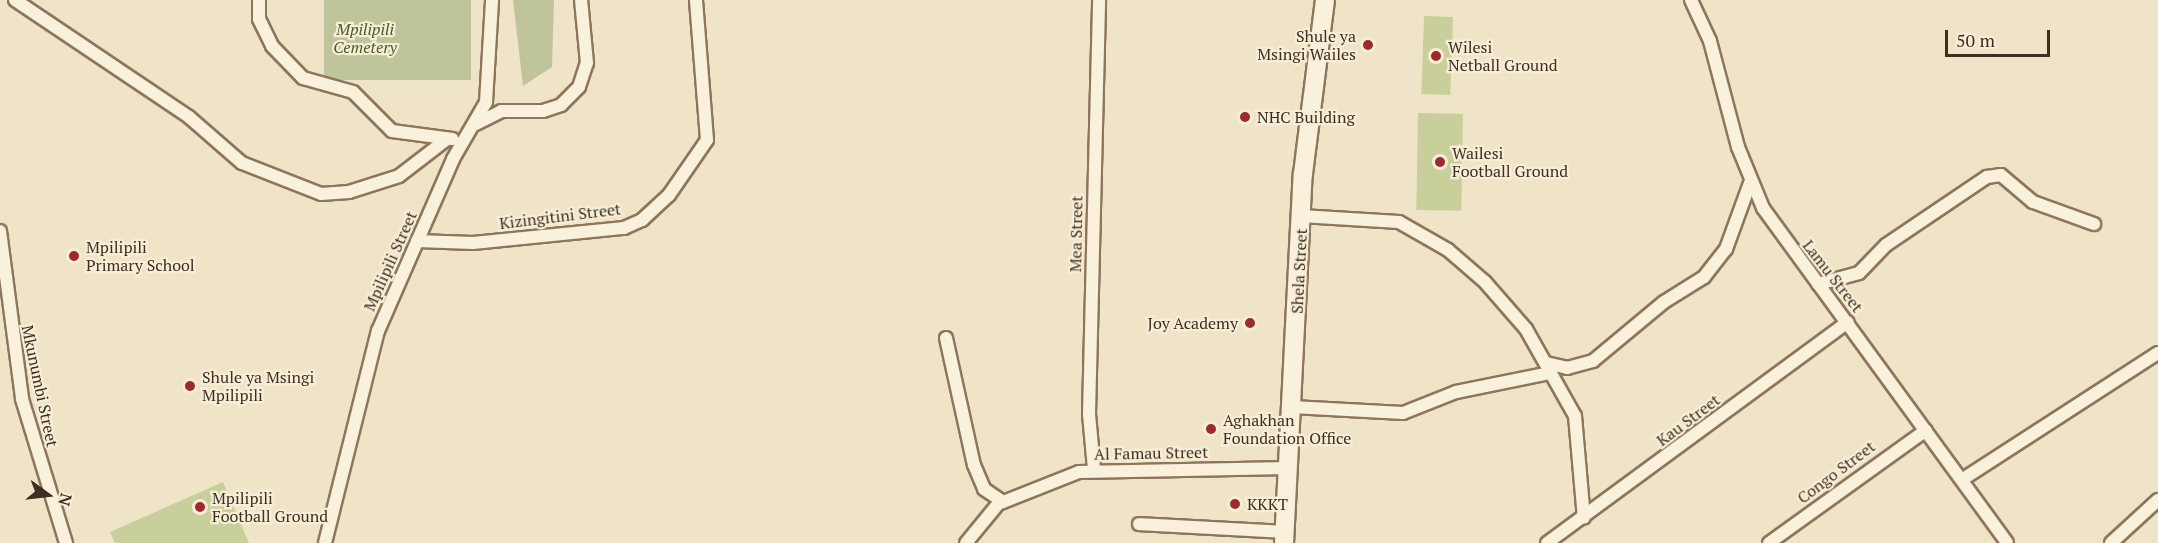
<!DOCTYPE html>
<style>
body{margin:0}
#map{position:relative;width:2158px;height:543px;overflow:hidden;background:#f0e4c8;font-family:"PT Serif",serif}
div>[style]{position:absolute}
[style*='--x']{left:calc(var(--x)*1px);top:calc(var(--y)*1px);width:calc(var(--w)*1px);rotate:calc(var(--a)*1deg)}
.green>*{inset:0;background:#c9cf9b;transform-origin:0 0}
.cemetery>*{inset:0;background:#bfc49a;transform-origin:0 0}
.roads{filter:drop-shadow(2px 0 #8d765c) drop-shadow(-2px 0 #8d765c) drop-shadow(0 2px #8d765c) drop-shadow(0 -2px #8d765c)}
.street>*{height:12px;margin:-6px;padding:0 6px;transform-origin:6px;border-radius:6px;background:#faf1dc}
.secondary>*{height:18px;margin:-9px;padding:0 9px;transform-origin:9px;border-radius:9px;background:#faf1dc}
.dots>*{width:16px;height:16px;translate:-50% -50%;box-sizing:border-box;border:3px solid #f7eed8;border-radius:50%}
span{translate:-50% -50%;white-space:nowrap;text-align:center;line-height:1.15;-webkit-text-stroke:4.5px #f7eed8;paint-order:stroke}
.park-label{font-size:16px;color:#4d5a26;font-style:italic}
.poi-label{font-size:16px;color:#3d2e20}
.right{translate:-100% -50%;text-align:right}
.left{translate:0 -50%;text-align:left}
.street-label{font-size:16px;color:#3d2e20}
.north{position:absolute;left:18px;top:465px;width:60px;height:60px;-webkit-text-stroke:4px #f7eed8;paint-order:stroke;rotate:105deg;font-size:16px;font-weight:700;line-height:24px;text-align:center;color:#3d2e20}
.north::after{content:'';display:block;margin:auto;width:21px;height:27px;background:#3d2e20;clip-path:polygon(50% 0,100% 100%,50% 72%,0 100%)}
.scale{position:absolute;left:1945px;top:30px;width:105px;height:27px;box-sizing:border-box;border:3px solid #3d2e20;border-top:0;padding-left:8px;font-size:18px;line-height:21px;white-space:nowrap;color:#3d2e20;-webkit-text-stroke:4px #f7eed8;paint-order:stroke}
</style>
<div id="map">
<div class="green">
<i style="left:1424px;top:16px;width:29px;height:78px;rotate:2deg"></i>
<i style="left:1418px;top:113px;width:45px;height:97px;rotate:1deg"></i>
<i style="clip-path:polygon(223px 482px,249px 543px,115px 543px,110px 532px)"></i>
</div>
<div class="cemetery">
<i style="left:324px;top:0;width:147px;height:80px"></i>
<i style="clip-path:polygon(513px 0,554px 0,552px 67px,523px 86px)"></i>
</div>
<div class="roads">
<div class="street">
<i style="--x:15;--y:0;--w:210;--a:33.9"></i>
<i style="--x:189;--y:117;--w:70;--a:41"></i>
<i style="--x:242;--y:163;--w:85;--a:21.4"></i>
<i style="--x:321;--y:194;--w:28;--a:-4"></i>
<i style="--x:349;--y:192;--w:52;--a:-17.7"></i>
<i style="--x:399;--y:176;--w:61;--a:-37.6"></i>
<i style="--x:259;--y:0;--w:19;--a:90"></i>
<i style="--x:259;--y:19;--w:30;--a:64"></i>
<i style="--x:272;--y:46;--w:45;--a:45.9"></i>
<i style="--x:303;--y:78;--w:52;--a:15.6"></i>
<i style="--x:353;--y:92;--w:55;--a:45"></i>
<i style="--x:392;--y:131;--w:61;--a:7.6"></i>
<i style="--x:1691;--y:0;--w:45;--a:65.1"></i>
<i style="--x:1710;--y:41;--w:110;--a:75.2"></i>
<i style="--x:1738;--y:147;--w:66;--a:67.7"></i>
<i style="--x:1763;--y:208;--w:414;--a:53.9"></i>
<i style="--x:476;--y:124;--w:28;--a:-27"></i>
<i style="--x:501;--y:111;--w:42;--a:0"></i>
<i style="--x:543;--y:111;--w:19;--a:-18"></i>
<i style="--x:561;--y:105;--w:25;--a:-45"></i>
<i style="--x:579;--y:87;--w:25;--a:-72"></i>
<i style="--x:587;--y:63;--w:63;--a:-95.4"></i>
<i style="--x:1301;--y:216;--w:98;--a:3.5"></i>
<i style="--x:1399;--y:222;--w:56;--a:29.7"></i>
<i style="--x:1448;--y:250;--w:49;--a:40.9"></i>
<i style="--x:1485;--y:282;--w:62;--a:48.9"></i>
<i style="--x:1526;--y:329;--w:100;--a:60.6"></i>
<i style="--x:1575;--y:416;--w:102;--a:85"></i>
<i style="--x:0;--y:231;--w:169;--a:82.5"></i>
<i style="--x:22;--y:399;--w:151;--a:73"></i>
<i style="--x:417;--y:241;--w:56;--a:2"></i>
<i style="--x:473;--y:243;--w:152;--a:-5.7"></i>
<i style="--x:624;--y:228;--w:20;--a:-24"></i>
<i style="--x:642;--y:220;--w:37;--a:-43"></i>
<i style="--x:669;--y:195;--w:67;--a:-55.4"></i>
<i style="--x:707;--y:140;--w:140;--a:-94.5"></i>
<i style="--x:1818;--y:284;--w:42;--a:-15"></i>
<i style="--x:1859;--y:273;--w:39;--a:-46"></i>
<i style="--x:1886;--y:245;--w:122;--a:-34"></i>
<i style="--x:1987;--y:177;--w:14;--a:-8"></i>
<i style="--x:2001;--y:175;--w:42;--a:40.2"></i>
<i style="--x:2033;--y:202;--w:65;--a:19.8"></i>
<i style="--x:946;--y:338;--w:130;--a:77.6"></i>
<i style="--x:974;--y:465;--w:26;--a:67"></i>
<i style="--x:984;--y:489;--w:23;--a:34"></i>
<i style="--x:1546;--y:363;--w:22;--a:13"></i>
<i style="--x:1567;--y:368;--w:27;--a:-15"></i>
<i style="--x:1593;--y:361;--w:92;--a:-39.7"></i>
<i style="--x:1664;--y:302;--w:47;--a:-32"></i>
<i style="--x:1704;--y:277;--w:36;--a:-52"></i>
<i style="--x:1726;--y:249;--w:70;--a:-70"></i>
<i style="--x:1292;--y:407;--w:111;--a:3.1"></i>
<i style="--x:1403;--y:413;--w:57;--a:-21.6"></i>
<i style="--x:1456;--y:392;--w:95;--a:-11.5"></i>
<i style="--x:1094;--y:469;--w:55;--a:-95.2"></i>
<i style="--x:1089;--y:414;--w:414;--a:-88.6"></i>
<i style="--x:1963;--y:479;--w:232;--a:-32.9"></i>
<i style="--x:1139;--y:524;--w:146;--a:3.1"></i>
<i style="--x:325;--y:543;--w:219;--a:-76"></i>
<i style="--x:378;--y:331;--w:188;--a:-66.4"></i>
<i style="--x:453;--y:159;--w:66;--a:-59.9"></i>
<i style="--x:486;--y:102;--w:102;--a:-86.6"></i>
<i style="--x:966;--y:543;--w:50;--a:-50.6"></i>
<i style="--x:998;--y:504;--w:87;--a:-21.6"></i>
<i style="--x:1079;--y:472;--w:210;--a:-1.1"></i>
<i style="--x:1547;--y:543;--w:373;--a:-36.3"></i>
<i style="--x:1769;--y:543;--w:193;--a:-35.7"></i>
<i style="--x:2111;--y:543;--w:64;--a:-42.5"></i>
</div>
<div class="secondary">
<i style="--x:1284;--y:543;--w:369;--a:-87.1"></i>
<i style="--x:1303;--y:174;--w:175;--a:-82.8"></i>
</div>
</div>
<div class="dots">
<i style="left:1368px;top:45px;background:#9e2a2b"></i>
<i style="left:1436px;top:56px;background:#9e2a2b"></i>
<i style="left:1245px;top:117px;background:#9e2a2b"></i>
<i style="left:1440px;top:162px;background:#9e2a2b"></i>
<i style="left:74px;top:256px;background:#9e2a2b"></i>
<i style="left:1250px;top:323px;background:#9e2a2b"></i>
<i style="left:190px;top:386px;background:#9e2a2b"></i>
<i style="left:1211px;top:429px;background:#9e2a2b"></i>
<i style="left:1235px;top:504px;background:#9e2a2b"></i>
<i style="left:200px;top:507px;background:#9e2a2b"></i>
</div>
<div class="park-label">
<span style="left:365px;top:38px">Mpilipili<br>Cemetery</span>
</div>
<div class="poi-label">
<span class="right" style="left:1356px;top:45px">Shule ya<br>Msingi Wailes</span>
<span class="left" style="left:1448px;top:56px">Wilesi<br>Netball Ground</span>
<span class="left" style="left:1257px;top:117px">NHC Building</span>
<span class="left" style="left:1452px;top:162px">Wailesi<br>Football Ground</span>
<span class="left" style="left:86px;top:256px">Mpilipili<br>Primary School</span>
<span class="right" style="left:1238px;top:323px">Joy Academy</span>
<span class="left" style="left:202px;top:386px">Shule ya Msingi<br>Mpilipili</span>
<span class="left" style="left:1223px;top:429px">Aghakhan<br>Foundation Office</span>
<span class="left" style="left:212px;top:507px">Mpilipili<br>Football Ground</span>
<span class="left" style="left:1247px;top:504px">KKKT</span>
</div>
<div class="street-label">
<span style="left:560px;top:216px;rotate:-7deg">Kizingitini Street</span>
<span style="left:1076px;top:234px;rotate:-89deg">Mea Street</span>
<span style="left:390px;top:261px;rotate:-66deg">Mpilipili Street</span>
<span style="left:1299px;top:271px;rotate:-87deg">Shela Street</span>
<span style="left:1833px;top:276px;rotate:52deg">Lamu Street</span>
<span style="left:40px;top:386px;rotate:78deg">Mkunumbi Street</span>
<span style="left:1688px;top:420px;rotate:-37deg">Kau Street</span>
<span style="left:1151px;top:453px;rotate:-1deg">Al Famau Street</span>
<span style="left:1836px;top:472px;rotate:-37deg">Congo Street</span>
</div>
<div class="north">N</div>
<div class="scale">50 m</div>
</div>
